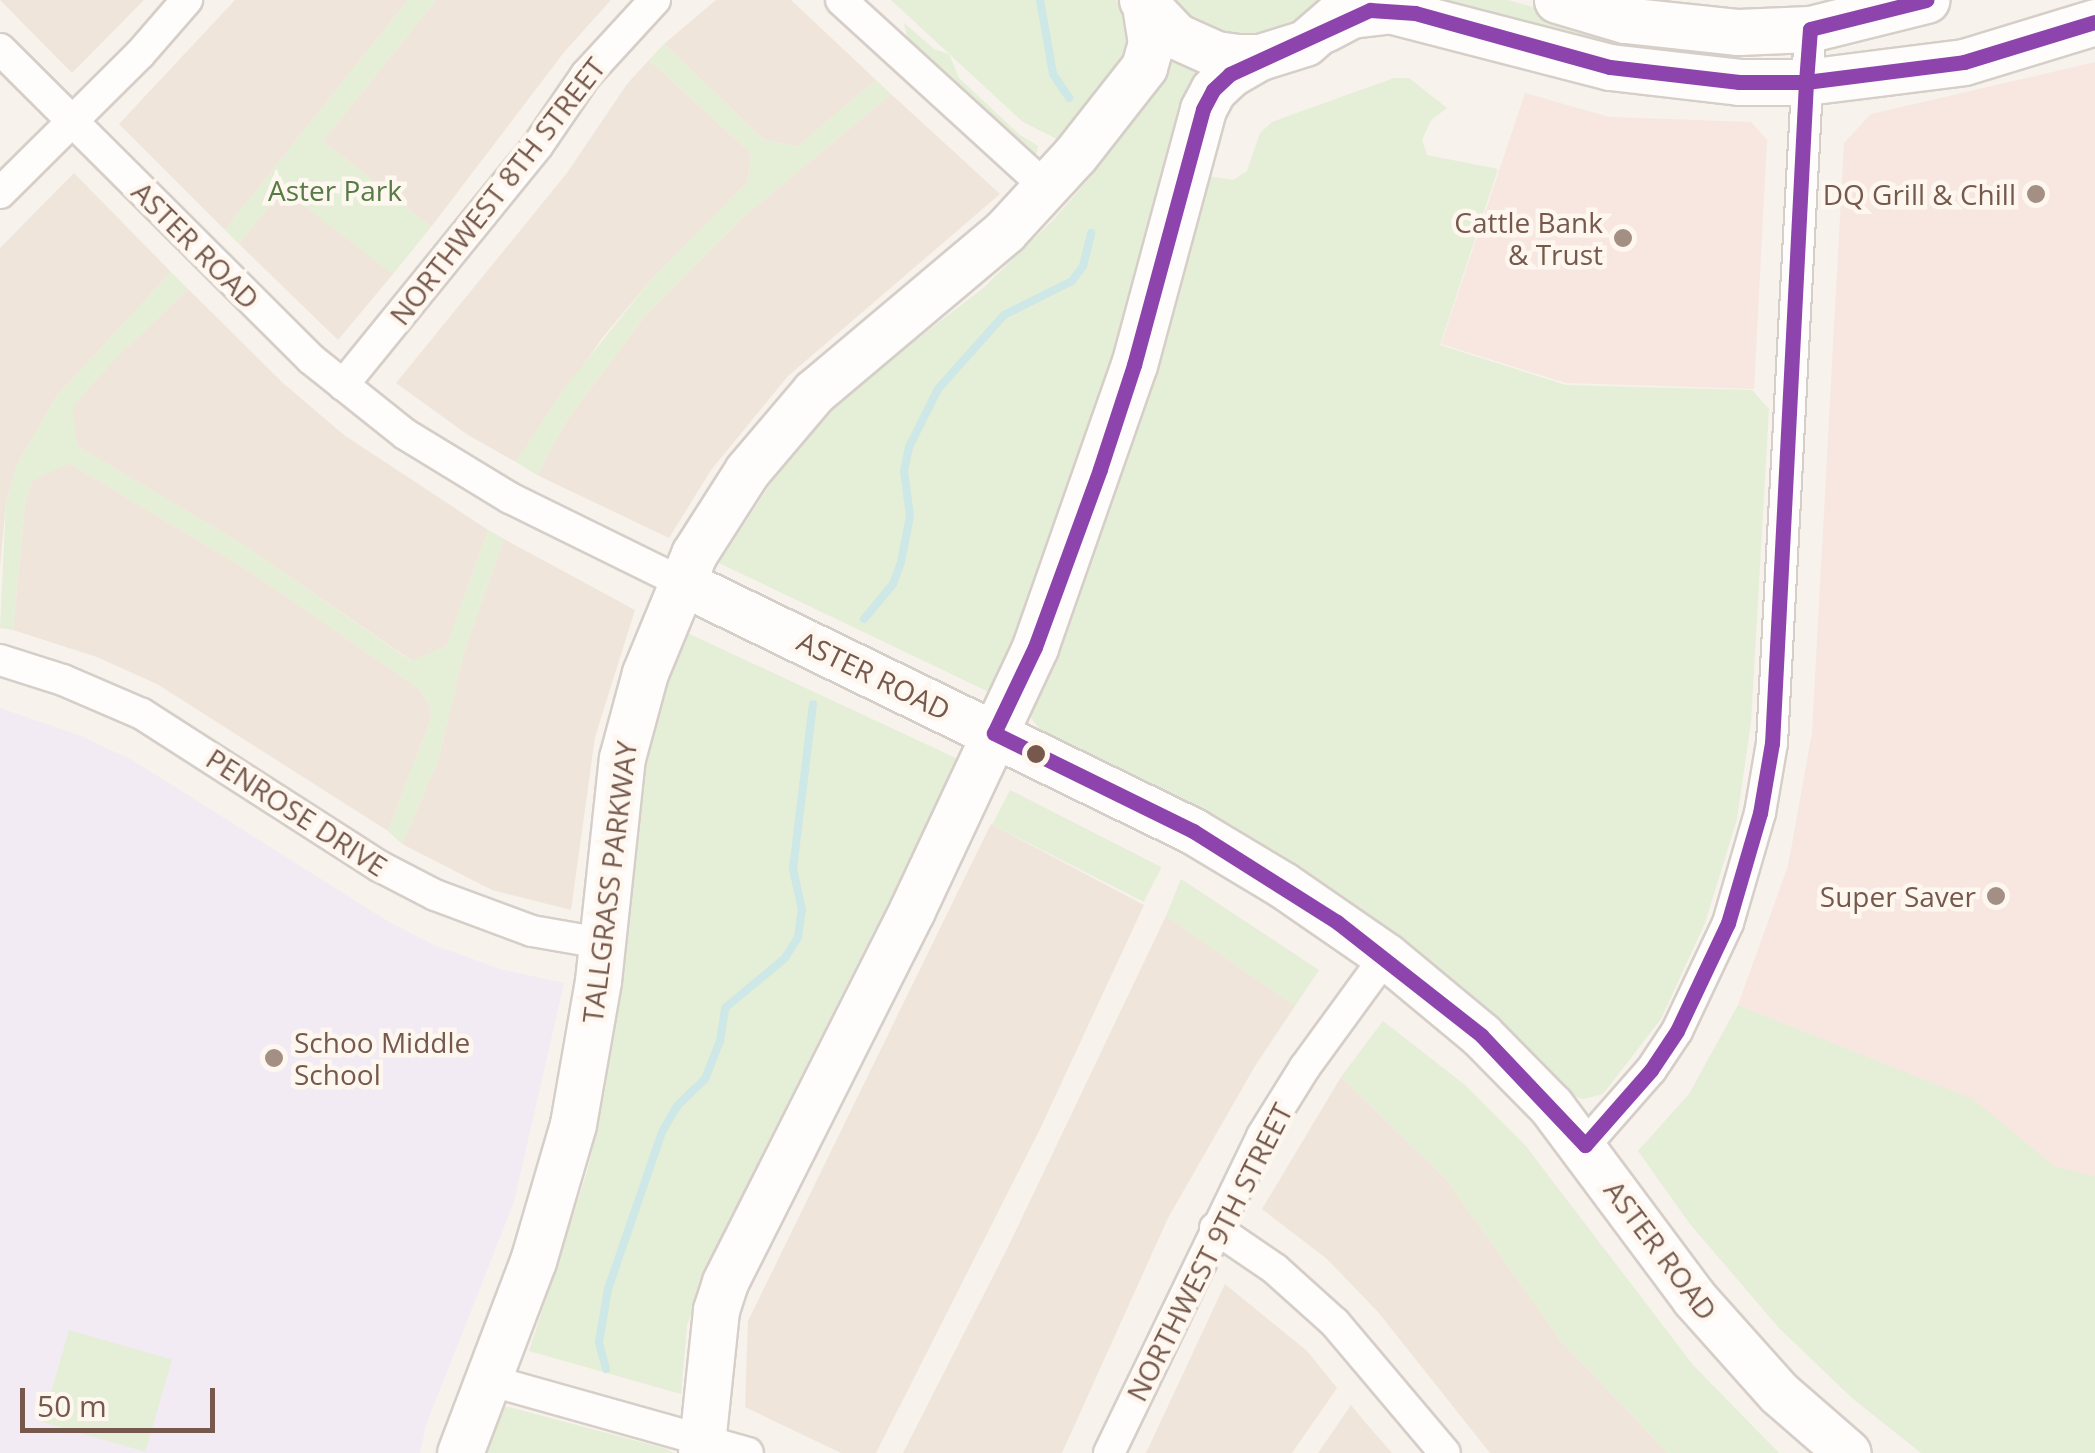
<!DOCTYPE html>
<style>
body{margin:0}
#map{position:relative;width:2095px;height:1453px;overflow:hidden;background:#f7f2ec;font-family:"Open Sans",sans-serif}
div>[style]{position:absolute}
[style*='--x']{left:calc(var(--x)*1px);top:calc(var(--y)*1px);width:calc(var(--w)*1px);rotate:calc(var(--a)*1deg)}
.residential>*{inset:0;background:#f0e5da}
.commercial>*{inset:0;background:#f7e7e0}
.education>*{inset:0;background:#f3ebf3}
.green>*{inset:0;background:#e5eed7;transform-origin:0 0}
.stream>*{height:8px;margin:-4px;padding:0 4px;transform-origin:4px;border-radius:4px;background:#cee7e7}
.roads{filter:drop-shadow(2px 0 #d6cec8) drop-shadow(-2px 0 #d6cec8) drop-shadow(0 2px #d6cec8) drop-shadow(0 -2px #d6cec8)}
.street>*{height:30px;margin:-15px;padding:0 15px;transform-origin:15px;border-radius:15px;background:#fefdfc}
.secondary>*{height:45px;margin:-22.5px;padding:0 22.5px;transform-origin:22.5px;border-radius:22.5px;background:#fefdfc}
.bus-1>*{height:15px;margin:-7.5px;padding:0 7.5px;transform-origin:7.5px;border-radius:7.5px;background:#8e44ad}
.dots>*{width:28px;height:28px;translate:-50% -50%;box-sizing:border-box;border:5px solid #fef7ef;border-radius:50%}
span{translate:-50% -50%;white-space:nowrap;text-align:center;line-height:1.15;-webkit-text-stroke:9px #fef7ef;paint-order:stroke}
.park-label{font-size:28px;color:#577b44}
.street-label{font-size:28px;color:#76594c}
.poi-label{font-size:28px;color:#76594c}
.right{translate:-100% -50%;text-align:right}
.left{translate:0 -50%;text-align:left}
.scale{position:absolute;left:20px;top:1388px;width:195px;height:45px;box-sizing:border-box;border:5px solid #76594c;border-top:0;padding-left:12px;font-size:30px;line-height:35px;white-space:nowrap;color:#76594c;-webkit-text-stroke:8px #fef7ef;paint-order:stroke}
</style>
<div id="map">
<div class="residential">
<i style="clip-path:polygon(0 0,144px 0,72px 73px)"></i>
<i style="clip-path:polygon(235px 0,408px 0,225px 230px,119px 124px)"></i>
<i style="clip-path:polygon(436px 0,611px 0,565px 51px,431px 227px,323px 141px)"></i>
<i style="clip-path:polygon(716px 0,791px 0,876px 80px,797px 147px,763px 139px,664px 44px)"></i>
<i style="clip-path:polygon(649px 60px,751px 153px,748px 182px,650px 281px,603px 337px,516px 462px,468px 435px,396px 383px,567px 173px,627px 84px)"></i>
<i style="clip-path:polygon(891px 94px,1000px 194px,788px 376px,711px 470px,669px 538px,537px 475px,567px 420px,645px 316px,740px 220px)"></i>
<i style="clip-path:polygon(74px 173px,171px 272px,56px 397px,17px 465px,6px 503px,0 567px,0 248px)"></i>
<i style="clip-path:polygon(283px 189px,393px 274px,338px 340px,239px 244px)"></i>
<i style="clip-path:polygon(188px 289px,284px 384px,344px 435px,488px 530px,447px 646px,412px 661px,242px 544px,77px 446px,72px 406px,115px 359px)"></i>
<i style="clip-path:polygon(69px 463px,251px 572px,418px 688px,430px 706px,431px 719px,388px 831px,157px 684px,97px 657px,13px 630px,25px 505px,32px 480px)"></i>
<i style="clip-path:polygon(504px 539px,635px 610px,595px 737px,571px 910px,492px 890px,402px 844px,438px 761px,464px 652px)"></i>
<i style="clip-path:polygon(991px 824px,1144px 905px,1040px 1129px,876px 1453px,841px 1453px,745px 1407px,748px 1321px)"></i>
<i style="clip-path:polygon(1166px 916px,1295px 1006px,1255px 1066px,1168px 1218px,1062px 1453px,903px 1453px,1008px 1247px)"></i>
<i style="clip-path:polygon(1341px 1077px,1446px 1179px,1562px 1342px,1668px 1453px,1490px 1453px,1378px 1312px,1327px 1259px,1262px 1209px)"></i>
<i style="clip-path:polygon(1225px 1284px,1307px 1351px,1337px 1388px,1292px 1453px,1146px 1453px)"></i>
<i style="clip-path:polygon(1351px 1405px,1365px 1422px,1392px 1453px,1318px 1453px)"></i>
</div>
<div class="commercial">
<i style="clip-path:polygon(2095px 62px,2095px 1176px,2054px 1167px,1972px 1099px,1738px 1005px,1788px 866px,1812px 733px,1844px 143px,1871px 114px)"></i>
<i style="clip-path:polygon(1525px 93px,1609px 117px,1751px 122px,1767px 140px,1754px 389px,1566px 383px,1441px 344px)"></i>
</div>
<div class="education">
<i style="clip-path:polygon(0 708px,81px 736px,134px 761px,389px 922px,434px 945px,500px 969px,564px 983px,514px 1202px,426px 1425px,420px 1453px,0 1453px)"></i>
</div>
<div class="green">
<i style="clip-path:polygon(408px 0,436px 0,323px 141px,431px 227px,393px 274px,283px 190px,239px 244px,225px 230px)"></i>
<i style="clip-path:polygon(891px 0,1126px 0,1136px 57px,1059px 140px,1023px 122px)"></i>
<i style="clip-path:polygon(1157px 0,1335px 0,1319px 20px,1222px 45px)"></i>
<i style="clip-path:polygon(1411px 0,1508px 0,1598px 26px,1745px 46px,1745px 57px,1664px 52px,1571px 37px)"></i>
<i style="clip-path:polygon(904px 23px,934px 49px,949px 54px,959px 78px,1020px 135px,1038px 146px,1036px 155px,907px 37px)"></i>
<i style="clip-path:polygon(664px 44px,763px 139px,797px 147px,876px 80px,891px 94px,740px 220px,645px 316px,567px 420px,537px 475px,516px 462px,560px 394px,650px 281px,748px 182px,751px 153px,649px 60px)"></i>
<i style="clip-path:polygon(1164px 50px,1209px 69px,1072px 485px,991px 693px,719px 563px,784px 463px,853px 388px,982px 289px,1053px 220px,1094px 173px,1087px 167px)"></i>
<i style="clip-path:polygon(1394px 78px,1409px 78px,1447px 108px,1431px 120px,1422px 140px,1427px 155px,1498px 169px,1440px 345px,1566px 385px,1752px 390px,1769px 409px,1751px 722px,1737px 819px,1705px 923px,1661px 1019px,1603px 1094px,1583px 1099px,1568px 1094px,1041px 731px,1028px 714px,1201px 175px,1233px 180px,1247px 171px,1260px 133px,1272px 122px)"></i>
<i style="clip-path:polygon(171px 272px,188px 289px,115px 359px,73px 406px,77px 446px,242px 544px,411px 661px,447px 646px,488px 530px,504px 539px,464px 652px,438px 761px,402px 844px,388px 831px,431px 719px,430px 706px,418px 688px,251px 572px,69px 463px,32px 481px,25px 505px,13px 630px,0 628px,6px 503px,17px 465px,56px 397px)"></i>
<i style="clip-path:polygon(685px 632px,960px 760px,707px 1264px,687px 1326px,681px 1394px,529px 1351px,587px 1172px,605px 1091px,645px 760px,656px 711px)"></i>
<i style="left:1010px;top:790px;width:170px;height:39px;rotate:27deg"></i>
<i style="clip-path:polygon(1181px 879px,1319px 970px,1295px 1006px,1166px 916px)"></i>
<i style="clip-path:polygon(1738px 1005px,1973px 1099px,2054px 1166px,2095px 1176px,2095px 1453px,1921px 1453px,1852px 1398px,1779px 1328px,1690px 1224px,1638px 1151px,1689px 1094px)"></i>
<i style="clip-path:polygon(1383px 1021px,1465px 1085px,1525px 1145px,1693px 1365px,1779px 1453px,1668px 1453px,1562px 1342px,1446px 1179px,1341px 1077px)"></i>
<i style="left:69px;top:1330px;width:107px;height:96px;rotate:16deg"></i>
<i style="clip-path:polygon(509px 1407px,667px 1449px,673px 1453px,475px 1453px,497px 1408px)"></i>
</div>
<div class="stream">
<i style="--x:1040;--y:0;--w:75;--a:80"></i>
<i style="--x:1053;--y:74;--w:29;--a:56"></i>
<i style="--x:864;--y:619;--w:45;--a:-50.4"></i>
<i style="--x:893;--y:584;--w:23;--a:-70"></i>
<i style="--x:901;--y:562;--w:47;--a:-78.9"></i>
<i style="--x:910;--y:516;--w:45;--a:-97.6"></i>
<i style="--x:904;--y:471;--w:25;--a:-78"></i>
<i style="--x:909;--y:447;--w:65;--a:-63.4"></i>
<i style="--x:938;--y:389;--w:99;--a:-48.3"></i>
<i style="--x:1004;--y:315;--w:76;--a:-26.6"></i>
<i style="--x:1072;--y:281;--w:19;--a:-54"></i>
<i style="--x:1083;--y:266;--w:34;--a:-76"></i>
<i style="--x:606;--y:1369;--w:28;--a:-105"></i>
<i style="--x:599;--y:1342;--w:54;--a:-80.4"></i>
<i style="--x:608;--y:1289;--w:166;--a:-71"></i>
<i style="--x:662;--y:1132;--w:30;--a:-60"></i>
<i style="--x:677;--y:1106;--w:39;--a:-44"></i>
<i style="--x:705;--y:1079;--w:41;--a:-68.5"></i>
<i style="--x:720;--y:1041;--w:33;--a:-81"></i>
<i style="--x:725;--y:1008;--w:78;--a:-39.8"></i>
<i style="--x:785;--y:958;--w:25;--a:-58"></i>
<i style="--x:798;--y:937;--w:27;--a:-82"></i>
<i style="--x:802;--y:910;--w:42;--a:-102.4"></i>
<i style="--x:793;--y:869;--w:166;--a:-83.1"></i>
</div>
<div class="roads">
<div class="street">
<i style="--x:841;--y:0;--w:279;--a:42.4"></i>
<i style="--x:0;--y:49;--w:439;--a:44.9"></i>
<i style="--x:311;--y:359;--w:120;--a:38.6"></i>
<i style="--x:405;--y:434;--w:123;--a:31.4"></i>
<i style="--x:510;--y:498;--w:191;--a:26.2"></i>
<i style="--x:0;--y:193;--w:197;--a:-44.8"></i>
<i style="--x:140;--y:54;--w:72;--a:-49"></i>
<i style="--x:343;--y:385;--w:309;--a:-50.9"></i>
<i style="--x:538;--y:145;--w:85;--a:-55.6"></i>
<i style="--x:586;--y:75;--w:102;--a:-47.4"></i>
<i style="--x:0;--y:660;--w:66;--a:17.6"></i>
<i style="--x:63;--y:680;--w:86;--a:23.3"></i>
<i style="--x:142;--y:714;--w:282;--a:32.7"></i>
<i style="--x:379;--y:866;--w:63;--a:27.4"></i>
<i style="--x:435;--y:895;--w:103;--a:20.4"></i>
<i style="--x:532;--y:931;--w:70;--a:9.9"></i>
<i style="--x:1585;--y:1145;--w:100;--a:-48.7"></i>
<i style="--x:1651;--y:1070;--w:47;--a:-56.3"></i>
<i style="--x:1677;--y:1031;--w:119;--a:-64.7"></i>
<i style="--x:1728;--y:923;--w:115;--a:-73.8"></i>
<i style="--x:1760;--y:813;--w:71;--a:-80.3"></i>
<i style="--x:1772;--y:743;--w:715;--a:-86.95"></i>
<i style="--x:1215;--y:1228;--w:73;--a:34.3"></i>
<i style="--x:1275;--y:1269;--w:81;--a:42"></i>
<i style="--x:1335;--y:1323;--w:170;--a:49.8"></i>
<i style="--x:485;--y:1379;--w:273;--a:15.7"></i>
<i style="--x:1109;--y:1453;--w:352;--a:-64.2"></i>
<i style="--x:1262;--y:1136;--w:81;--a:-58.1"></i>
<i style="--x:1305;--y:1067;--w:137;--a:-53.9"></i>
</div>
<div class="secondary">
<i style="--x:1142;--y:0;--w:50;--a:46.6"></i>
<i style="--x:1176;--y:36;--w:44;--a:24.2"></i>
<i style="--x:1216;--y:54;--w:22;--a:8"></i>
<i style="--x:1238;--y:57;--w:22;--a:0"></i>
<i style="--x:1260;--y:57;--w:47;--a:-17.3"></i>
<i style="--x:1305;--y:43;--w:50;--a:-41"></i>
<i style="--x:1557;--y:0;--w:71;--a:16.4"></i>
<i style="--x:1625;--y:20;--w:114;--a:6.1"></i>
<i style="--x:1738;--y:32;--w:72;--a:-2.4"></i>
<i style="--x:1810;--y:29;--w:120;--a:-14"></i>
<i style="--x:1325;--y:29;--w:30;--a:-28"></i>
<i style="--x:1351;--y:15;--w:38;--a:-7"></i>
<i style="--x:1389;--y:10;--w:228;--a:14.5"></i>
<i style="--x:1610;--y:67;--w:130;--a:6.6"></i>
<i style="--x:1739;--y:82;--w:67;--a:0"></i>
<i style="--x:1806;--y:82;--w:159;--a:-7.2"></i>
<i style="--x:1964;--y:62;--w:137;--a:-17"></i>
<i style="--x:681;--y:582;--w:569;--a:25.93"></i>
<i style="--x:1193;--y:831;--w:105;--a:31"></i>
<i style="--x:1283;--y:885;--w:125;--a:34.6"></i>
<i style="--x:1386;--y:956;--w:124;--a:39.7"></i>
<i style="--x:1481;--y:1035;--w:100;--a:45.4"></i>
<i style="--x:1551;--y:1106;--w:239;--a:53.3"></i>
<i style="--x:1694;--y:1298;--w:127;--a:48.2"></i>
<i style="--x:1779;--y:1393;--w:91;--a:41"></i>
<i style="--x:460;--y:1453;--w:205;--a:-69.2"></i>
<i style="--x:533;--y:1261;--w:143;--a:-73.7"></i>
<i style="--x:573;--y:1124;--w:145;--a:-80.1"></i>
<i style="--x:598;--y:981;--w:224;--a:-83.9"></i>
<i style="--x:622;--y:758;--w:88;--a:-74.9"></i>
<i style="--x:645;--y:673;--w:129;--a:-67.6"></i>
<i style="--x:694;--y:554;--w:98;--a:-57.4"></i>
<i style="--x:747;--y:471;--w:104;--a:-49.7"></i>
<i style="--x:814;--y:392;--w:250;--a:-40.1"></i>
<i style="--x:1005;--y:231;--w:103;--a:-47.4"></i>
<i style="--x:1075;--y:155;--w:112;--a:-51.9"></i>
<i style="--x:1144;--y:67;--w:25;--a:-74"></i>
<i style="--x:1151;--y:43;--w:38;--a:-99"></i>
<i style="--x:701;--y:1453;--w:144;--a:-84"></i>
<i style="--x:716;--y:1310;--w:29;--a:-72"></i>
<i style="--x:725;--y:1282;--w:416;--a:-63.3"></i>
<i style="--x:912;--y:910;--w:290;--a:-64.9"></i>
<i style="--x:1035;--y:647;--w:299;--a:-70.7"></i>
<i style="--x:1134;--y:365;--w:265;--a:-74.9"></i>
<i style="--x:1203;--y:109;--w:21;--a:-62"></i>
<i style="--x:1213;--y:90;--w:23;--a:-43"></i>
<i style="--x:1230;--y:74;--w:34;--a:-30"></i>
</div>
</div>
<div class="bus-1">
<i style="--x:1370;--y:10;--w:45;--a:3.8"></i>
<i style="--x:1415;--y:13;--w:202;--a:15.5"></i>
<i style="--x:1610;--y:67;--w:130;--a:6.6"></i>
<i style="--x:1739;--y:82;--w:67;--a:0"></i>
<i style="--x:1806;--y:82;--w:662;--a:92.94"></i>
<i style="--x:1772;--y:743;--w:71;--a:99.7"></i>
<i style="--x:1760;--y:813;--w:115;--a:106.2"></i>
<i style="--x:1728;--y:923;--w:119;--a:115.3"></i>
<i style="--x:1677;--y:1031;--w:47;--a:123.7"></i>
<i style="--x:1651;--y:1070;--w:100;--a:131.3"></i>
<i style="--x:1585;--y:1145;--w:151;--a:-133.4"></i>
<i style="--x:1481;--y:1035;--w:183;--a:-141.9"></i>
<i style="--x:1337;--y:922;--w:170;--a:-147.7"></i>
<i style="--x:1193;--y:831;--w:222;--a:-153.8"></i>
<i style="--x:994;--y:733;--w:95;--a:-64.5"></i>
<i style="--x:1035;--y:647;--w:189;--a:-69.9"></i>
<i style="--x:1100;--y:469;--w:109;--a:-71.9"></i>
<i style="--x:1134;--y:365;--w:265;--a:-74.9"></i>
<i style="--x:1203;--y:109;--w:21;--a:-62"></i>
<i style="--x:1213;--y:90;--w:23;--a:-43"></i>
<i style="--x:1230;--y:74;--w:154;--a:-24.6"></i>
<i style="--x:1806;--y:82;--w:53;--a:-85.7"></i>
<i style="--x:1810;--y:29;--w:120;--a:-14"></i>
<i style="--x:1806;--y:82;--w:159;--a:-7.2"></i>
<i style="--x:1964;--y:62;--w:137;--a:-17"></i>
</div>
<div class="dots">
<i style="left:2036px;top:194px;background:#a38f84"></i>
<i style="left:1623px;top:238px;background:#a38f84"></i>
<i style="left:1036px;top:754px;background:#76594c"></i>
<i style="left:1996px;top:896px;background:#a38f84"></i>
<i style="left:274px;top:1058px;background:#a38f84"></i>
</div>
<div class="park-label">
<span style="left:335px;top:190px">Aster Park</span>
</div>
<div class="street-label">
<span style="left:497px;top:191px;rotate:-52deg">NORTHWEST 8TH STREET</span>
<span style="left:196px;top:245px;rotate:45deg">ASTER ROAD</span>
<span style="left:874px;top:675px;rotate:26deg">ASTER ROAD</span>
<span style="left:297px;top:812px;rotate:33deg">PENROSE DRIVE</span>
<span style="left:609px;top:882px;rotate:-83deg">TALLGRASS PARKWAY</span>
<span style="left:1661px;top:1250px;rotate:53deg">ASTER ROAD</span>
<span style="left:1209px;top:1252px;rotate:-63deg">NORTHWEST 9TH STREET</span>
</div>
<div class="poi-label">
<span class="right" style="left:2016px;top:194px">DQ Grill &amp; Chill</span>
<span class="right" style="left:1603px;top:238px">Cattle Bank<br>&amp; Trust</span>
<span class="right" style="left:1976px;top:896px">Super Saver</span>
<span class="left" style="left:294px;top:1058px">Schoo Middle<br>School</span>
</div>
<div class="scale">50 m</div>
</div>
